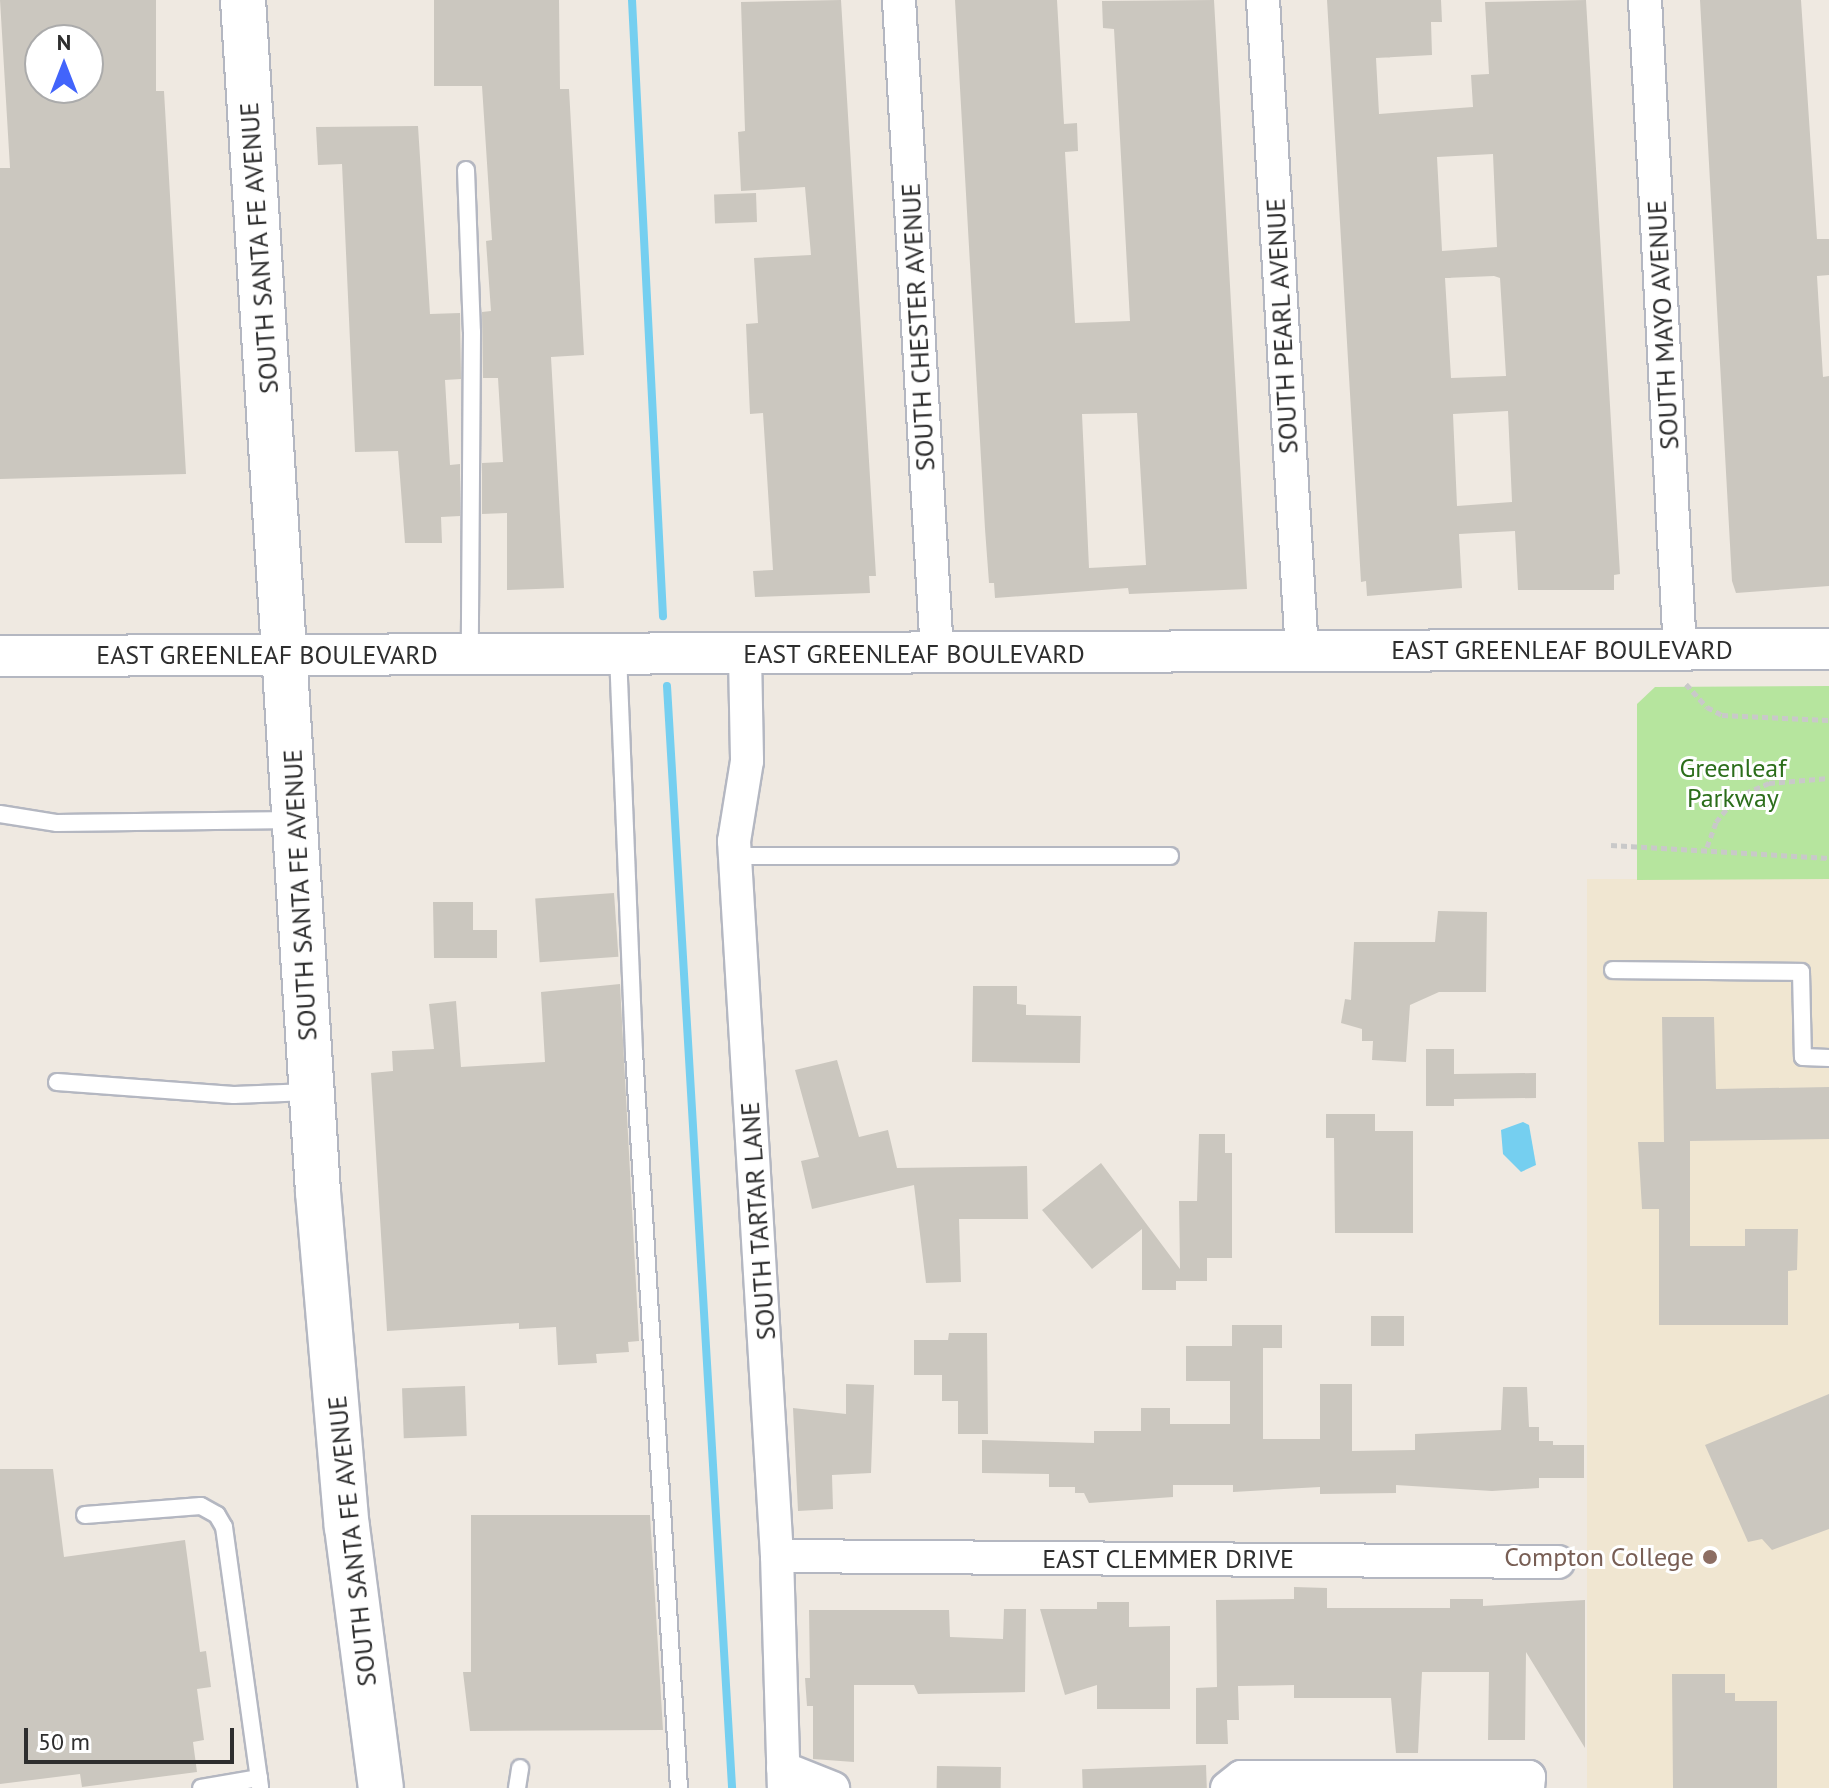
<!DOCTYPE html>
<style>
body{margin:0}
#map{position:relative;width:1829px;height:1788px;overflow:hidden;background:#efe9e1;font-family:"PT Sans",sans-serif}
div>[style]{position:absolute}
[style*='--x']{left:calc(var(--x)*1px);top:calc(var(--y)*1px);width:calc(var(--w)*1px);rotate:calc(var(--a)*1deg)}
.education>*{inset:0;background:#f0e6d1;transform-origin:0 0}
.green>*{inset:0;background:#b6e59e}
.water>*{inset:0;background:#75cff0}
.stream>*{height:8px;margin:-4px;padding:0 4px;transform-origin:4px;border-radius:4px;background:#75cff0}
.building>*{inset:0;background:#cbc7bf;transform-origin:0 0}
.path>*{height:5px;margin-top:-2.5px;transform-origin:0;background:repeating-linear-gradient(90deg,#c9c9c9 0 6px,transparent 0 10px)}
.roads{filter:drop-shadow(2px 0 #b4b7c1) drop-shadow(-2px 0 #b4b7c1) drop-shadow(0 2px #b4b7c1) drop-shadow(0 -2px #b4b7c1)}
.service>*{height:16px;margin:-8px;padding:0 8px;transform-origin:8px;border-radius:8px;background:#fff}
.minor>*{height:32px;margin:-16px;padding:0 16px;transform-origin:16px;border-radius:16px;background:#fff}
.tertiary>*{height:40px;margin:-20px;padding:0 20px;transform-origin:20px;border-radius:20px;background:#fff}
.secondary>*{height:44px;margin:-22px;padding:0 22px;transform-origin:22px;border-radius:22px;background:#fff}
.dots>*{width:22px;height:22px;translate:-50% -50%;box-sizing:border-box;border:4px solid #fff;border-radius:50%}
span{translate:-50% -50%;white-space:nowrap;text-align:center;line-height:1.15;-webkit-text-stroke:6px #fff;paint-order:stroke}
.street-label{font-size:26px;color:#2e2e2e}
.park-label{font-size:26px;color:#2c6e1b}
.education-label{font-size:26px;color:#785e54}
.right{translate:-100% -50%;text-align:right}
.north{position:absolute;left:24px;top:24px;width:80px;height:80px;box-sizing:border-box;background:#fff;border:2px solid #ababab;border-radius:50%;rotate:0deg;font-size:22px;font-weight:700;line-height:32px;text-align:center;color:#2e2e2e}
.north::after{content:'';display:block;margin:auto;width:28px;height:36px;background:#4264fb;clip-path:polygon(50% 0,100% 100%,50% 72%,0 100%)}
.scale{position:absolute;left:24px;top:1728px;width:210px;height:36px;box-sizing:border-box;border:4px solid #2e2e2e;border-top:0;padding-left:10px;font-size:24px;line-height:28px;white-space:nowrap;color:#2e2e2e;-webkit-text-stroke:6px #fff;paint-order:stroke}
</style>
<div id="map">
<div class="education">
<i style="left:1829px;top:879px;width:909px;height:242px;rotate:90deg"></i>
</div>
<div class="green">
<i style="clip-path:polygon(1829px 686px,1829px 879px,1637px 880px,1637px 704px,1655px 687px)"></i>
</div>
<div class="water">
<i style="clip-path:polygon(1523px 1122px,1529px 1125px,1536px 1165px,1521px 1172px,1503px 1154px,1501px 1130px)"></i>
</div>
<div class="stream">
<i style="--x:632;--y:0;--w:617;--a:87.12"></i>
<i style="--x:667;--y:686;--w:1104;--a:86.62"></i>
</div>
<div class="building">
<i style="clip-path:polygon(evenodd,0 0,156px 0,156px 91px,164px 91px,186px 474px,0 479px,0 168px,10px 168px,0 0,40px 40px,88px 40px,88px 88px,40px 88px,40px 40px)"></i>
<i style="clip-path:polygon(434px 0,559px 0,560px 89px,569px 89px,584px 355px,551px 357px,564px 588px,507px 590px,507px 513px,482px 514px,482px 463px,503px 462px,498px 378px,483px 378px,482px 312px,491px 311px,486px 241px,492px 240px,482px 86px,434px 86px)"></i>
<i style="clip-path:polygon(841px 0,876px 576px,869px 576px,870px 593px,755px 597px,753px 571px,773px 570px,763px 413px,750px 414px,746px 324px,758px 323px,754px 258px,811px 255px,805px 187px,741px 191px,738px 132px,745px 131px,741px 2px)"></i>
<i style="clip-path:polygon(evenodd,955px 0,1057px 0,1064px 124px,1077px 123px,1078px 151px,1065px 152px,1075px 323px,1130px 321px,1114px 29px,1103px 28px,1102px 1px,1214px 0,1247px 589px,1129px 594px,1128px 588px,995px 598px,994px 583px,989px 583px,985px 529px,955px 0,1137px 413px,1146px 565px,1089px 568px,1082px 414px,1137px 413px)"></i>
<i style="clip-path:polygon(evenodd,1327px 0,1441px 0,1442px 22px,1431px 22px,1432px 55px,1376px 58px,1379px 114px,1473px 107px,1471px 75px,1489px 74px,1485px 2px,1586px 0,1620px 574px,1614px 575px,1614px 590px,1518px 590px,1515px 531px,1459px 534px,1462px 588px,1367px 596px,1366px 581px,1361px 582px,1327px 0,1493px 154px,1497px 247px,1442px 251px,1437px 157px,1493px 154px,1327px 0,1494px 276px,1500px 278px,1506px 376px,1451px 378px,1445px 278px,1494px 276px,1327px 0,1508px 411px,1512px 502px,1457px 506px,1453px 414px,1508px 411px)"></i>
<i style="clip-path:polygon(1700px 0,1801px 0,1817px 239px,1829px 239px,1829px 275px,1817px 276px,1823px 377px,1829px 376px,1829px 586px,1736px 593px,1732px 581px)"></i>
<i style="clip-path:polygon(418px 126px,430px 314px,460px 313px,461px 379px,445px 380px,450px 465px,460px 464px,460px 516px,441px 517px,442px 543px,405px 543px,398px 451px,355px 452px,342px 164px,318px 165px,316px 127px)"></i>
<i style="left:756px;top:193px;width:29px;height:42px;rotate:88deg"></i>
<i style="left:614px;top:893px;width:64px;height:79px;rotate:86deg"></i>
<i style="clip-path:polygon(433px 902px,473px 902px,473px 930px,497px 930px,497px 958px,434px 958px)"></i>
<i style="clip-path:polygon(1438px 911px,1487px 912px,1486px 992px,1439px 992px,1410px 1005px,1406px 1062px,1372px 1060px,1373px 1041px,1362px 1041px,1362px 1029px,1341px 1023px,1345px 999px,1351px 1000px,1354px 942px,1435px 942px)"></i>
<i style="clip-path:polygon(620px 984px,639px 1341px,628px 1342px,629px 1352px,596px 1354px,597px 1363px,558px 1365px,556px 1327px,519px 1329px,519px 1323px,387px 1331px,371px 1073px,393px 1071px,392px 1051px,434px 1049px,429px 1004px,456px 1001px,461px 1067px,545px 1062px,541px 992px)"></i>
<i style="clip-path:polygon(973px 986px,1017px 986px,1017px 1004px,1026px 1005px,1026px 1015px,1081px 1016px,1080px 1063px,972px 1062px)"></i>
<i style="clip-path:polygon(1662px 1017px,1714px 1017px,1716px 1089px,1829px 1087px,1829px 1139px,1690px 1141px,1690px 1246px,1745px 1246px,1745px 1229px,1798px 1229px,1797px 1270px,1788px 1271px,1788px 1325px,1659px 1325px,1659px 1209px,1642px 1209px,1638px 1142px,1664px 1142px)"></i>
<i style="clip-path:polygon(1426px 1049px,1454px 1049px,1454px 1074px,1536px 1073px,1536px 1098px,1454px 1099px,1454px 1106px,1426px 1106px)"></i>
<i style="clip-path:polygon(837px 1060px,859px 1137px,888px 1130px,897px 1168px,1027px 1166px,1028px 1219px,959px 1219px,961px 1282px,926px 1283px,914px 1185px,812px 1209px,801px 1161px,819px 1157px,795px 1070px)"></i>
<i style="clip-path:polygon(1326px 1114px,1375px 1114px,1375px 1131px,1413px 1131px,1413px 1233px,1335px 1233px,1334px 1138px,1326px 1138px)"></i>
<i style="clip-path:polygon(1199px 1134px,1225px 1134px,1225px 1153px,1232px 1153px,1232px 1258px,1207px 1258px,1207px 1281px,1176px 1281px,1176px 1290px,1142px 1290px,1142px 1229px,1092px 1269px,1042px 1210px,1101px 1163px,1180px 1269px,1179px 1201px,1197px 1201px)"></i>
<i style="left:1404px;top:1316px;width:30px;height:33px;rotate:90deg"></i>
<i style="clip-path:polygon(1232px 1325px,1282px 1325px,1282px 1348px,1263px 1348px,1263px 1439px,1320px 1439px,1320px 1384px,1352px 1384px,1352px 1451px,1415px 1450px,1415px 1434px,1501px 1430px,1503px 1387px,1527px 1387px,1529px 1427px,1539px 1427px,1539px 1441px,1553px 1441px,1553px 1445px,1584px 1445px,1584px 1478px,1539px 1478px,1539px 1488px,1492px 1491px,1396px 1485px,1396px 1493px,1320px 1494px,1320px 1487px,1233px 1492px,1233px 1485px,1173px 1485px,1173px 1497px,1089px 1503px,1084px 1493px,1075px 1493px,1075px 1487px,1049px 1487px,1049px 1474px,982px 1473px,982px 1440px,1094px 1443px,1094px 1431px,1141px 1431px,1141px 1408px,1170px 1408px,1170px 1424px,1230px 1424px,1230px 1381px,1186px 1381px,1186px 1346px,1232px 1346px)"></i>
<i style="clip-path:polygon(949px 1333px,987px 1333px,988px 1434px,958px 1434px,958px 1401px,942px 1401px,942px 1375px,914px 1375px,914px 1340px,948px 1340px)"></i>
<i style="clip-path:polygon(846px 1384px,874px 1385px,871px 1473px,832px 1475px,833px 1509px,798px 1511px,793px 1408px,846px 1414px)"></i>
<i style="left:465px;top:1386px;width:50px;height:63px;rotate:88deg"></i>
<i style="clip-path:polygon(1829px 1394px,1829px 1529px,1772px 1550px,1762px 1539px,1748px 1542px,1705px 1445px)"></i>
<i style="clip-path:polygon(0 1469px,53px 1469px,64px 1557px,185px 1540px,200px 1652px,206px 1651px,211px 1687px,197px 1689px,204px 1740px,193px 1742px,197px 1772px,82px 1787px,80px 1774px,0 1784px)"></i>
<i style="clip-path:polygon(471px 1515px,650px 1515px,663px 1730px,470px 1731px,463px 1672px,471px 1672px)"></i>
<i style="clip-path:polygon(1294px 1587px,1327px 1588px,1327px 1608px,1450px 1608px,1450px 1599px,1483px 1599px,1483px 1606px,1585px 1600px,1585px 1748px,1526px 1652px,1525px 1740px,1488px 1740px,1489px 1672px,1422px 1672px,1418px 1753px,1396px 1753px,1391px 1698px,1294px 1698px,1294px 1685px,1238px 1686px,1239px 1720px,1227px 1720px,1228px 1744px,1196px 1744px,1196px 1688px,1217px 1687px,1216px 1600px,1294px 1599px)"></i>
<i style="clip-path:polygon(1097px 1602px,1129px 1602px,1129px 1627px,1170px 1626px,1170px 1709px,1097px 1709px,1097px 1685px,1065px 1695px,1040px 1609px,1097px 1609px)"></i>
<i style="clip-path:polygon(1004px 1609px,1026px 1609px,1025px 1692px,918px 1694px,914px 1685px,854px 1685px,854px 1762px,813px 1759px,813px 1706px,807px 1706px,805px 1678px,810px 1678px,809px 1610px,949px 1610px,950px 1637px,1003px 1639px)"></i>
<i style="clip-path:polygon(1672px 1674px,1725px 1674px,1725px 1693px,1735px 1693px,1735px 1701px,1777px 1701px,1777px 1788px,1673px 1788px)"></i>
<i style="left:1206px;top:1765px;width:23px;height:124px;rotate:88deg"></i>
<i style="left:937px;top:1766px;width:64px;height:22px;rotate:1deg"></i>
</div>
<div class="path">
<i style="--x:1686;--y:684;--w:31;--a:48"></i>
<i style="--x:1707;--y:707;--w:17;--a:28"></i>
<i style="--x:1722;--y:715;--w:107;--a:2.7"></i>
<i style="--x:1611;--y:845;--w:218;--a:3.4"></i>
<i style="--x:1707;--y:847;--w:27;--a:-70"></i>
<i style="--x:1716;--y:822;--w:32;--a:-51"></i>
<i style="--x:1736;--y:797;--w:36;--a:-23"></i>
<i style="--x:1769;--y:783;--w:60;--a:-4.8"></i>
</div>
<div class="roads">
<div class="service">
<i style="--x:466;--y:170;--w:162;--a:87.9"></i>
<i style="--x:472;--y:332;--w:321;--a:90.4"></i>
<i style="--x:618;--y:654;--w:398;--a:87.7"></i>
<i style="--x:634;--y:1052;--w:737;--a:86.5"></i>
<i style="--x:0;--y:814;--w:58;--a:9"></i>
<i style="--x:57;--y:823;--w:237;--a:-0.7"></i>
<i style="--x:735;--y:856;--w:435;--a:0"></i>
<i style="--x:1613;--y:970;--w:188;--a:0.6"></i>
<i style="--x:1801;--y:972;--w:85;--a:88.7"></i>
<i style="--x:1803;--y:1057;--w:26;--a:2"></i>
<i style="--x:57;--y:1082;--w:177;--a:4.2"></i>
<i style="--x:234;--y:1095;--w:75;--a:-2.3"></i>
<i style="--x:85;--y:1515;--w:116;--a:-4.4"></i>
<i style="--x:201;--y:1506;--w:18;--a:29"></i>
<i style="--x:217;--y:1515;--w:14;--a:60"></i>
<i style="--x:224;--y:1527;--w:263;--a:82.1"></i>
<i style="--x:201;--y:1788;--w:59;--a:-9.8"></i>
<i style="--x:517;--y:1788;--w:20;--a:-81"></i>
</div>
<div class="minor">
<i style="--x:899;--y:0;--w:654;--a:86.67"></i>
<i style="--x:1263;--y:0;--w:653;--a:86.58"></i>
<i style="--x:1645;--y:0;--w:651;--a:86.92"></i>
<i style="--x:745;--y:655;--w:106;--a:88.9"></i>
<i style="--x:747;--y:761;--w:81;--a:99.2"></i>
<i style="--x:734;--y:841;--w:716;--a:86.56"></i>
<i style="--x:777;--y:1556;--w:232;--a:88.3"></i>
<i style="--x:777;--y:1556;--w:781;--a:0.44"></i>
<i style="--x:783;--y:1768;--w:54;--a:21.8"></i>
<i style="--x:1227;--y:1788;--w:18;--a:-38"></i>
<i style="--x:1241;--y:1777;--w:288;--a:0"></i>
<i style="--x:1529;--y:1777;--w:11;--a:95"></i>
</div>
<div class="tertiary">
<i style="--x:0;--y:656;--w:1829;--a:-0.22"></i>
</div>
<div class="secondary">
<i style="--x:243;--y:0;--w:1194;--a:86.4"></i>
<i style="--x:318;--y:1192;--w:336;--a:85.1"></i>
<i style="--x:347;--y:1527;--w:263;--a:82.6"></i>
</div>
</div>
<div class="dots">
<i style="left:1710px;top:1557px;background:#8d6e63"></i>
</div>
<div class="street-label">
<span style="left:259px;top:248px;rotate:-94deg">SOUTH SANTA FE AVENUE</span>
<span style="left:1663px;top:325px;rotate:-93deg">SOUTH MAYO AVENUE</span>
<span style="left:1282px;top:326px;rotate:-93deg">SOUTH PEARL AVENUE</span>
<span style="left:918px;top:327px;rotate:-93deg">SOUTH CHESTER AVENUE</span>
<span style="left:1562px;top:650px">EAST GREENLEAF BOULEVARD</span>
<span style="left:914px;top:654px">EAST GREENLEAF BOULEVARD</span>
<span style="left:267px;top:655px">EAST GREENLEAF BOULEVARD</span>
<span style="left:300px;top:895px;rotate:-93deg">SOUTH SANTA FE AVENUE</span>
<span style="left:758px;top:1221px;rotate:-94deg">SOUTH TARTAR LANE</span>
<span style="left:352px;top:1541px;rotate:-96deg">SOUTH SANTA FE AVENUE</span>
<span style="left:1168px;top:1559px">EAST CLEMMER DRIVE</span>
</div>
<div class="park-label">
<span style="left:1733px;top:783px">Greenleaf<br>Parkway</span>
</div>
<div class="education-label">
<span class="right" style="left:1694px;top:1557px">Compton College</span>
</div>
<div class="north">N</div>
<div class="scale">50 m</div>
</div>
